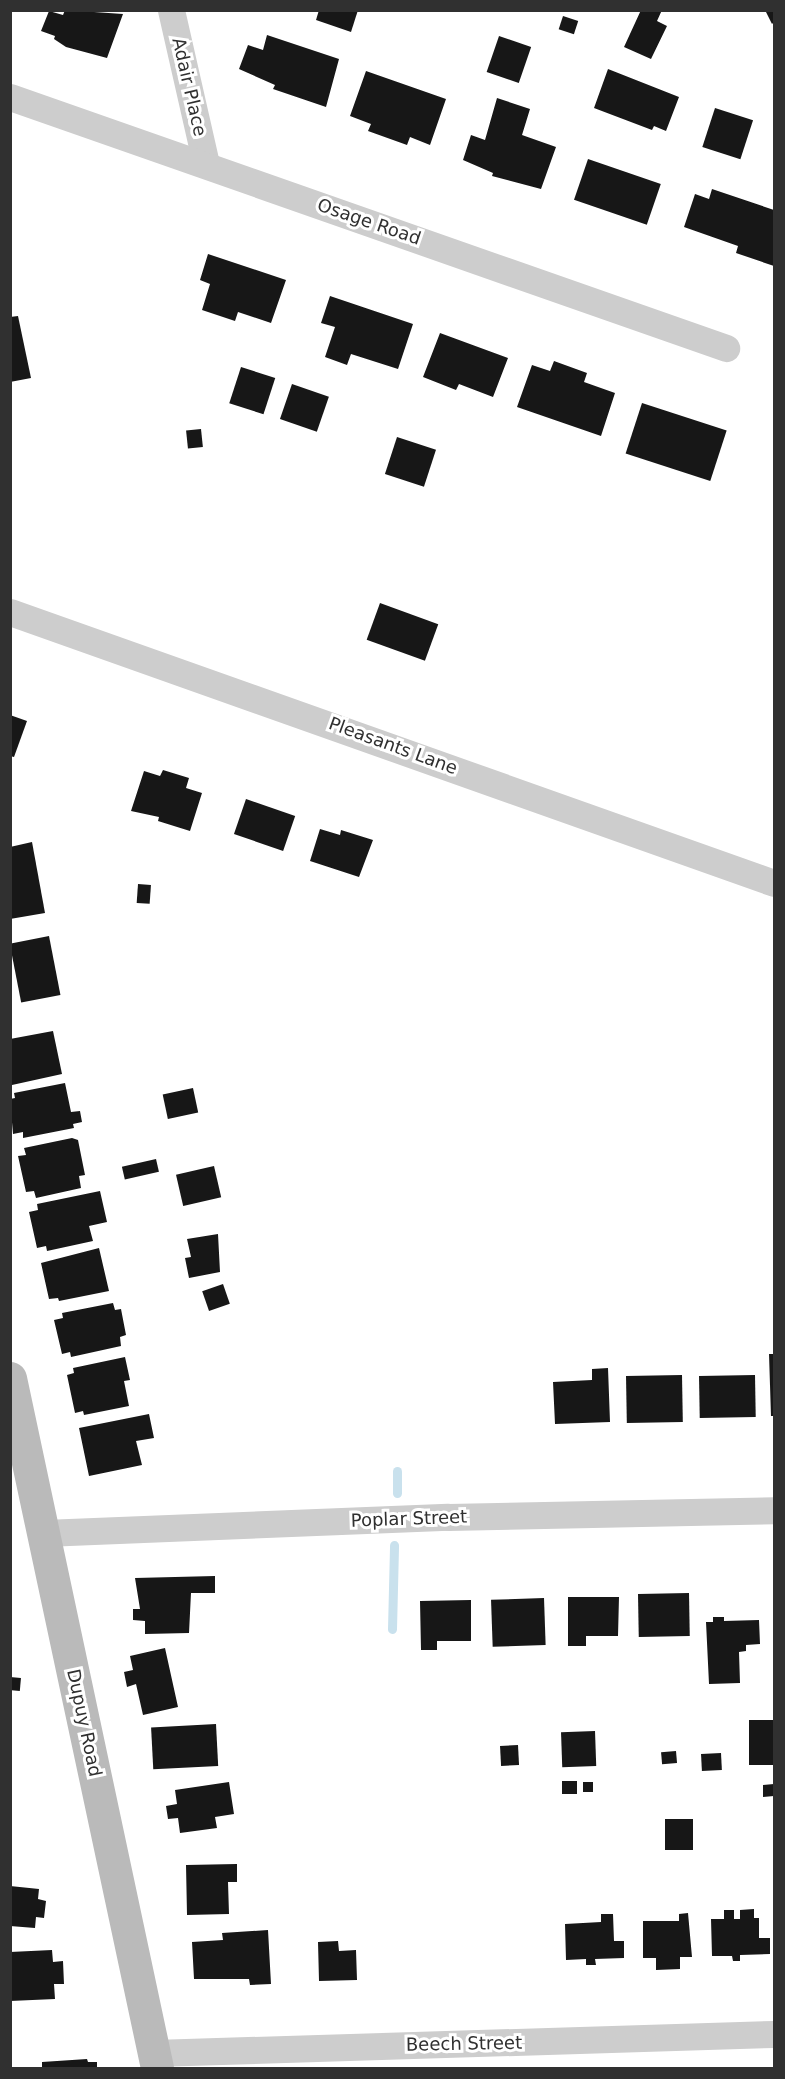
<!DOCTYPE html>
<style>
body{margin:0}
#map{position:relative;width:785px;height:2079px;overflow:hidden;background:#fff;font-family:"DejaVu Sans",sans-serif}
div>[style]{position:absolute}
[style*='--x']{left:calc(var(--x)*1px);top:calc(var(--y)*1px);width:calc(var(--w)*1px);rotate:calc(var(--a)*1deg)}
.stream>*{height:9px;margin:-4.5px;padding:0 4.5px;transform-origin:4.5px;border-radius:4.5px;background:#c9e1ed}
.building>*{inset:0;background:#171717;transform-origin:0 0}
.street>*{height:27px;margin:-13.5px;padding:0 13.5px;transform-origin:13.5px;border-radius:13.5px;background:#cdcdcd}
.secondary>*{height:33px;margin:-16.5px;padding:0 16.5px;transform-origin:16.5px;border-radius:16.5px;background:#bababa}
span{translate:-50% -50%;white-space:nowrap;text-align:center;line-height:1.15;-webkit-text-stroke:6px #fff;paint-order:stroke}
.street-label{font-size:18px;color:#303030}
.frame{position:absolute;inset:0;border:12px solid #303030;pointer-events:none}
</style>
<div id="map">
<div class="stream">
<i style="--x:397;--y:1493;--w:22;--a:-90"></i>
<i style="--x:392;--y:1629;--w:84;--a:-88.6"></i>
</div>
<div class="building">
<i style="clip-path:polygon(65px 10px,123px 14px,107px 58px,66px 47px,54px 39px,55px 36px,41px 31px,49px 11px,63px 15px)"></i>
<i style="clip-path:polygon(319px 10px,358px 10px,351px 32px,316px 20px)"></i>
<i style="clip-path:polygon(641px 10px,662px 10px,657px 21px,667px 26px,651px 59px,624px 47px)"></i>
<i style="clip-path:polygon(765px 10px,774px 10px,774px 22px,772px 24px)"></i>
<i style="left:563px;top:16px;width:16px;height:14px;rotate:18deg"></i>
<i style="clip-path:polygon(267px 35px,339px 59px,326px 107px,273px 89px,275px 85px,239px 69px,248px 45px,263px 50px)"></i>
<i style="left:499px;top:36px;width:34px;height:38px;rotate:19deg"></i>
<i style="clip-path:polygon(608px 69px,679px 97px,666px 131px,654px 126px,652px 130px,594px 108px)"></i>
<i style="clip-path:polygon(366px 71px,446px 99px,430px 145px,410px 137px,407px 145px,368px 131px,371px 124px,350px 116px)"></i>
<i style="clip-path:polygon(497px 98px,530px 109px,522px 135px,556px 147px,541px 189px,492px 176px,493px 173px,463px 160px,471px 135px,485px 140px)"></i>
<i style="left:715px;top:108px;width:40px;height:41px;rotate:18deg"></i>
<i style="left:588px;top:159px;width:77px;height:43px;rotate:19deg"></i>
<i style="clip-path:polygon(712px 189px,774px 210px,774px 266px,736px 253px,738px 246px,684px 227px,695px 194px,709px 199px)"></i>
<i style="clip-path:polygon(208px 254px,286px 280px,271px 323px,238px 312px,235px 321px,202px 310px,210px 284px,200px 280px)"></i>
<i style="clip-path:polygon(330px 296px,413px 324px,398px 369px,351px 354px,347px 365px,325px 357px,335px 327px,321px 323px)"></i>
<i style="clip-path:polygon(18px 316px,31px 378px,10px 382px,10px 317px)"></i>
<i style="clip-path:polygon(440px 333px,508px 358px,493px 397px,459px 384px,456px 390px,423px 377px)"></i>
<i style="clip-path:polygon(554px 361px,587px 373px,584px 382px,615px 393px,601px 436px,517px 407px,532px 365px,550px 371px)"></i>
<i style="left:241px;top:367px;width:36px;height:38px;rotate:18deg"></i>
<i style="left:292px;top:384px;width:39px;height:37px;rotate:19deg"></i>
<i style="left:642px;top:403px;width:89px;height:53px;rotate:18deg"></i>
<i style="left:201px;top:429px;width:18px;height:15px;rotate:84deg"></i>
<i style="left:397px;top:437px;width:41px;height:39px;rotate:18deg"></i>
<i style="left:380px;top:603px;width:62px;height:39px;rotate:20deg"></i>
<i style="clip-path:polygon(10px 715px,27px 721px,14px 757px,10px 756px)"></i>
<i style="clip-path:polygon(163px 770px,189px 778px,186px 788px,202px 793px,190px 831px,158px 821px,159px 817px,131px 811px,144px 771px,160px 776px)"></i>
<i style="left:246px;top:799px;width:52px;height:37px;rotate:19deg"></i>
<i style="clip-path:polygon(320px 829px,340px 835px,341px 830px,373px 840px,359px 877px,310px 861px)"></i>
<i style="clip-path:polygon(32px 842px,45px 913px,10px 919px,10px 847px)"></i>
<i style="left:138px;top:884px;width:13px;height:19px;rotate:4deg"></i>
<i style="left:49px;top:936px;width:60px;height:40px;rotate:79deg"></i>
<i style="clip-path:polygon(53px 1031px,62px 1074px,12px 1085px,10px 1039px)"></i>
<i style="clip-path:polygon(65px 1083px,71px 1112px,80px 1111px,82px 1122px,73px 1124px,74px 1128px,23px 1138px,23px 1132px,13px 1134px,10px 1099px,15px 1098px,14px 1093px)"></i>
<i style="left:193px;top:1088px;width:25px;height:31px;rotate:78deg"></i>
<i style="clip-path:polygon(72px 1138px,78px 1140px,85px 1175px,79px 1176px,81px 1188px,36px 1198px,34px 1191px,26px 1192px,18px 1156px,26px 1155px,24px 1148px)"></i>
<i style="left:156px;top:1159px;width:13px;height:35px;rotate:77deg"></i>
<i style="left:214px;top:1166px;width:32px;height:39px;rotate:77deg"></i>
<i style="clip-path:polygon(100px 1191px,107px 1222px,89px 1226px,93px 1241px,47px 1251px,46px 1246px,37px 1248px,29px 1212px,38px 1210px,37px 1204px)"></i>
<i style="clip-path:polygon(218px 1234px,220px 1272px,189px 1278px,185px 1258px,191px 1257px,187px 1239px)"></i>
<i style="clip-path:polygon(99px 1248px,109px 1291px,59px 1301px,58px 1298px,49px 1299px,41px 1263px)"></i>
<i style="left:223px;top:1284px;width:21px;height:22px;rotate:71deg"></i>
<i style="clip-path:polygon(113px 1303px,115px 1310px,121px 1309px,126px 1335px,120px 1337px,121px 1346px,71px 1357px,70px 1352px,62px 1354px,54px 1320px,63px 1318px,62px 1313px)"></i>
<i style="clip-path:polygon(769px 1354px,774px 1354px,774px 1416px,771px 1416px)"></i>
<i style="clip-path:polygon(125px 1357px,130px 1380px,124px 1381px,129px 1406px,84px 1415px,83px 1411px,75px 1413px,67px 1375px,74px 1373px,73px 1368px)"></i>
<i style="clip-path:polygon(608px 1368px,610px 1422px,555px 1424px,553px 1382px,592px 1380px,592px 1369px)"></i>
<i style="left:682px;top:1375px;width:47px;height:56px;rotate:89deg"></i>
<i style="left:755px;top:1375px;width:42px;height:56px;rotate:89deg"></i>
<i style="clip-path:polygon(149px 1414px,154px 1438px,136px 1441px,142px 1465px,89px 1476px,79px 1428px)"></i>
<i style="clip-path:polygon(215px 1576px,215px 1593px,191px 1593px,189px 1633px,145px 1634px,145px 1621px,133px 1620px,133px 1609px,140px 1609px,135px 1578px)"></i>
<i style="left:689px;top:1593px;width:43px;height:51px;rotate:89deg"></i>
<i style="clip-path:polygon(568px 1597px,619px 1597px,618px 1636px,586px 1636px,586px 1646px,568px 1646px)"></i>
<i style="left:544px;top:1598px;width:47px;height:53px;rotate:88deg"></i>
<i style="clip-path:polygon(471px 1600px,471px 1641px,437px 1641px,437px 1650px,421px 1650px,420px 1601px)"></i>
<i style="clip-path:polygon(713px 1617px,724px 1617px,724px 1621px,759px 1620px,760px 1644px,746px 1645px,746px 1651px,739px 1652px,740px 1683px,709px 1684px,706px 1622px,713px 1622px)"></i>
<i style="clip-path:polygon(165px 1648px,178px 1707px,143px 1715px,136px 1684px,127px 1687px,124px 1672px,133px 1670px,130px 1656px)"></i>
<i style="left:10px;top:1677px;width:11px;height:13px;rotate:5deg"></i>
<i style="left:749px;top:1720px;width:25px;height:45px"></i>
<i style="left:216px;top:1724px;width:42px;height:65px;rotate:87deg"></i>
<i style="left:595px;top:1731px;width:35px;height:34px;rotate:88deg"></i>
<i style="left:518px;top:1745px;width:20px;height:18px;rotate:87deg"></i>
<i style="left:676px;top:1751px;width:12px;height:15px;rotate:85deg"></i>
<i style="left:721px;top:1753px;width:17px;height:20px;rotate:87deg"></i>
<i style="left:577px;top:1781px;width:13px;height:15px;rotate:90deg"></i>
<i style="clip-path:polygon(229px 1782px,234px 1814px,215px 1817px,217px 1828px,180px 1833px,178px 1818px,168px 1819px,166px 1806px,177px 1804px,175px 1790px)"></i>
<i style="left:583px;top:1782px;width:10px;height:10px"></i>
<i style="clip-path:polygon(774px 1784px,774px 1796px,763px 1797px,763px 1785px)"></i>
<i style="left:665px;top:1819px;width:28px;height:31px"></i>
<i style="clip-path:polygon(237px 1864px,237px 1882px,228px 1882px,229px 1914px,187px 1915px,186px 1865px)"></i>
<i style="clip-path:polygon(10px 1886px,39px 1889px,38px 1899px,46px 1901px,44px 1918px,36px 1917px,35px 1928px,10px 1926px)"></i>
<i style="clip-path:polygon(754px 1909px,754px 1918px,759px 1918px,759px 1938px,770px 1938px,770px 1954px,740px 1955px,740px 1961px,733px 1961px,732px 1956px,712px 1956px,711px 1919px,724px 1919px,724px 1910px,734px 1910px,734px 1919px,740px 1919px,740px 1910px)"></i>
<i style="clip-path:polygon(688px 1913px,692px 1957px,680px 1957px,680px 1969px,656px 1970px,656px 1958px,643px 1958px,643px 1921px,679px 1921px,679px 1914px)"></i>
<i style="clip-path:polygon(601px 1914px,613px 1914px,614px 1941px,624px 1941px,624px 1958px,595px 1959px,596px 1965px,586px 1965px,586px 1959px,566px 1960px,565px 1924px,601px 1922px)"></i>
<i style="clip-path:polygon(268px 1930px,271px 1984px,250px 1985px,249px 1979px,194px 1979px,192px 1942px,223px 1940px,222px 1933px)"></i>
<i style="clip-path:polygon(338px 1941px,339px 1951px,356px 1950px,357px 1980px,319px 1981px,318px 1942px)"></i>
<i style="clip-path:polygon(52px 1950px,53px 1962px,63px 1961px,64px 1984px,54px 1984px,55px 1999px,10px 2001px,10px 1952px)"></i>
<i style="clip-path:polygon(87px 2059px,88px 2062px,97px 2062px,97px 2068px,42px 2068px,42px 2062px)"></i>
</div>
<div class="street">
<i style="--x:171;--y:10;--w:158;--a:77.2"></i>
<i style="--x:10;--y:97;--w:759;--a:19.32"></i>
<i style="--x:10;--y:612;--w:811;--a:19.53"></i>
<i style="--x:44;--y:1533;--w:404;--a:-2.3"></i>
<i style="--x:448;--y:1517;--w:326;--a:-1.2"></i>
<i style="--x:154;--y:2053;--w:620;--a:-1.76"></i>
</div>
<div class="secondary">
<i style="--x:10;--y:1378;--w:705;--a:77.97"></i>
</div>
<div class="street-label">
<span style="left:189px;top:87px;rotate:77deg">Adair Place</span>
<span style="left:369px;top:222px;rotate:19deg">Osage Road</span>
<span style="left:393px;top:746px;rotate:20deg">Pleasants Lane</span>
<span style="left:409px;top:1519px;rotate:-2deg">Poplar Street</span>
<span style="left:84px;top:1723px;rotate:78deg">Dupuy Road</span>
<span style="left:464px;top:2044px;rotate:-1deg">Beech Street</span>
</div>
<div class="frame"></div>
</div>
